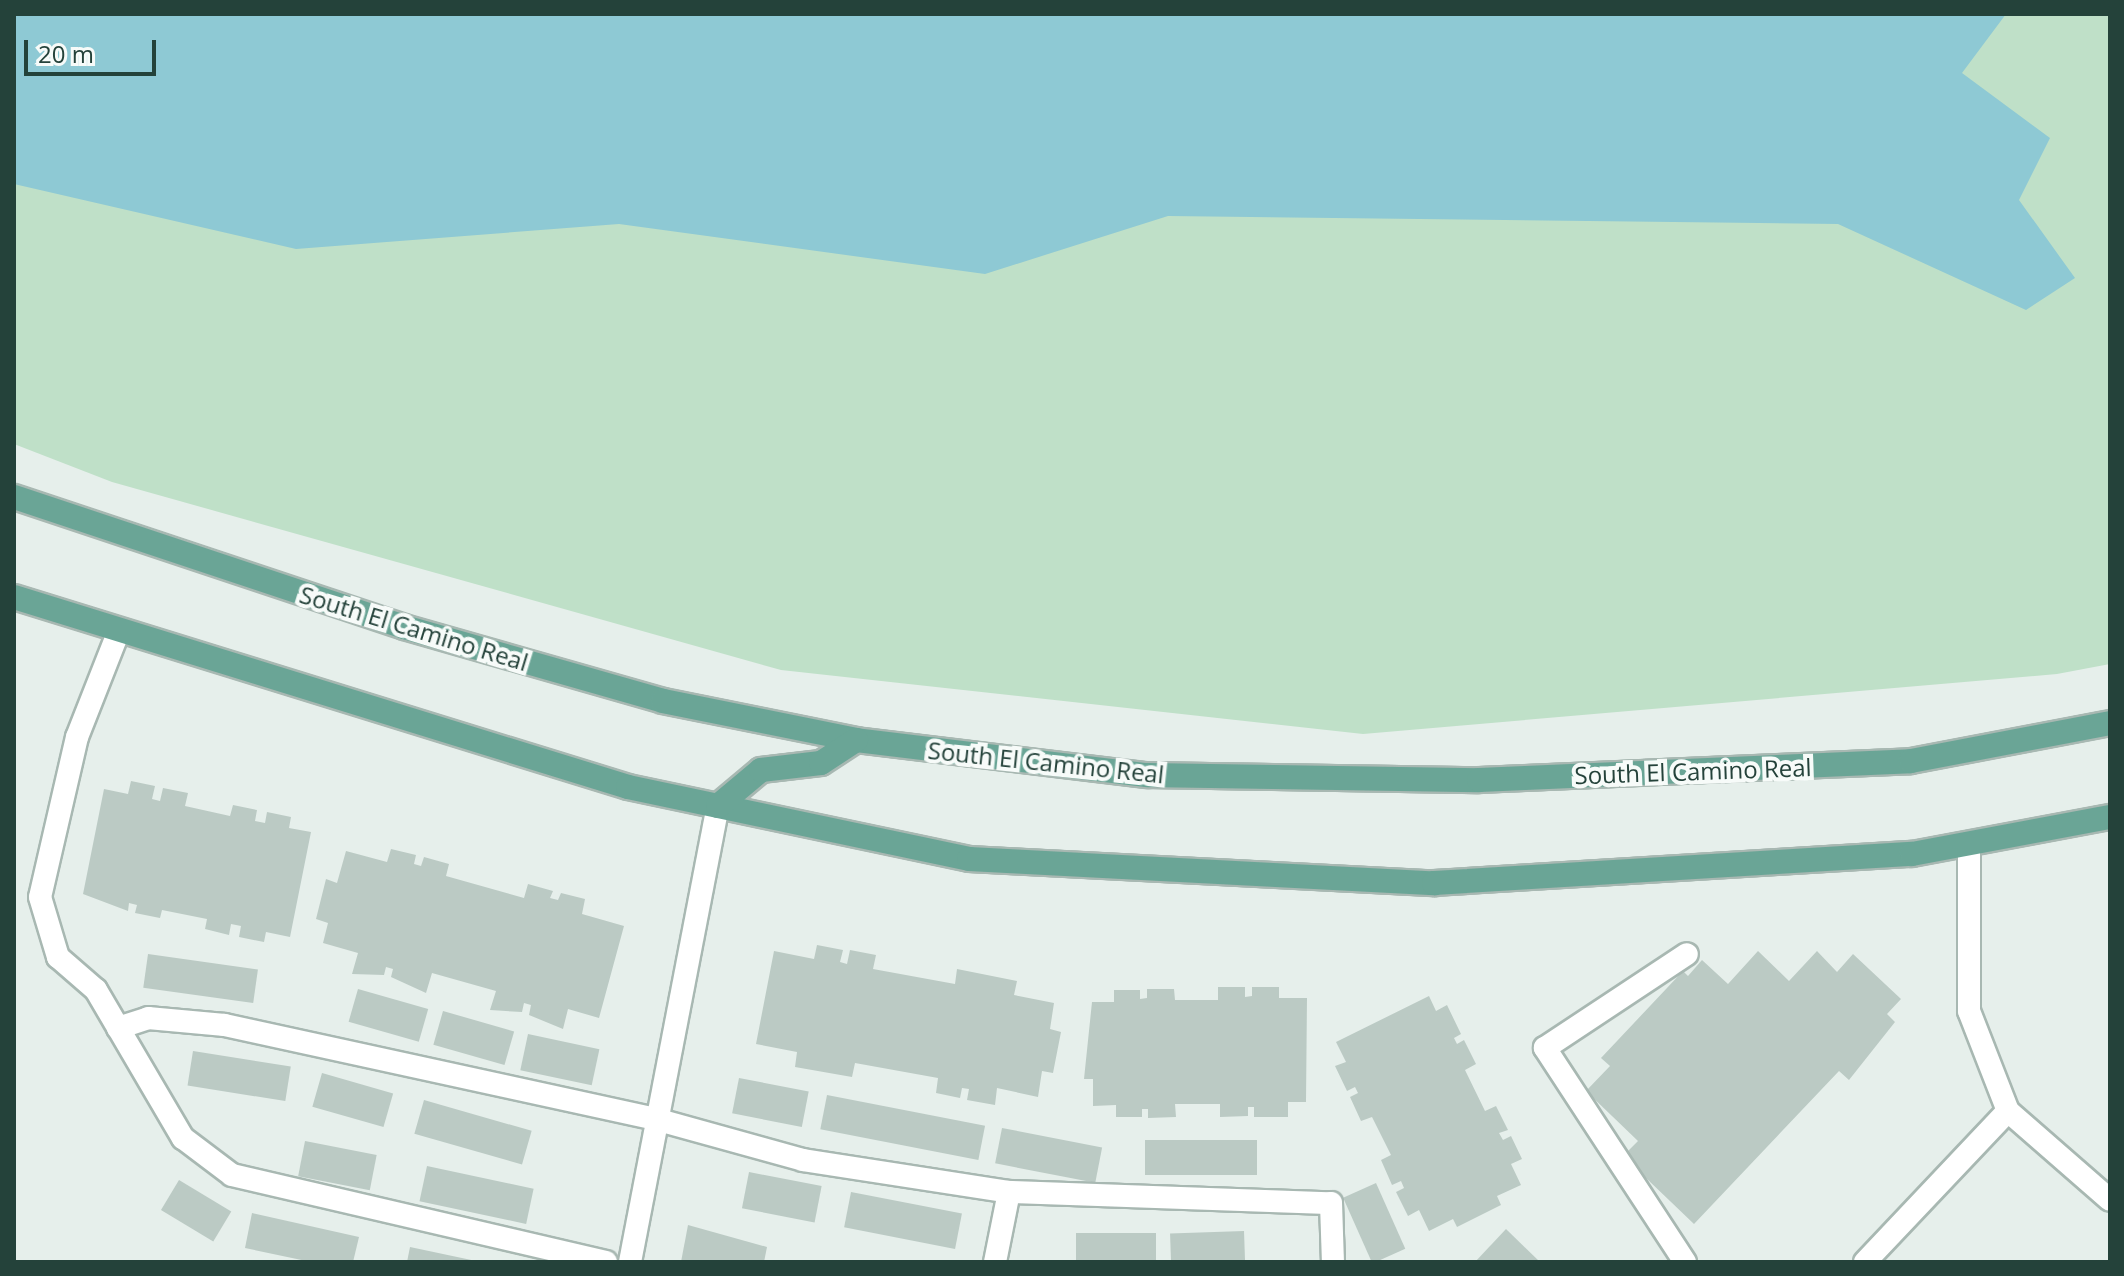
<!DOCTYPE html>
<style>
body{margin:0}
#map{position:relative;width:2124px;height:1276px;overflow:hidden;background:#e6efeb;font-family:"Open Sans",sans-serif}
div>[style]{position:absolute}
[style*='--x']{left:calc(var(--x)*1px);top:calc(var(--y)*1px);width:calc(var(--w)*1px);rotate:calc(var(--a)*1deg)}
.green>*{inset:0;background:#bfe0c8}
.water>*{inset:0;background:#8ec9d4}
.building>*{inset:0;background:#bbcac4;transform-origin:0 0}
.roads{filter:drop-shadow(2px 0 #a8b8b2) drop-shadow(-2px 0 #a8b8b2) drop-shadow(0 2px #a8b8b2) drop-shadow(0 -2px #a8b8b2)}
.lane>*{height:22px;margin:-11px;padding:0 11px;transform-origin:11px;border-radius:11px;background:#fff}
.primary>*{height:24px;margin:-12px;padding:0 12px;transform-origin:12px;border-radius:12px;background:#6aa596}
span{translate:-50% -50%;white-space:nowrap;text-align:center;line-height:1.15;-webkit-text-stroke:8px #f7fbf9;paint-order:stroke}
.street-label{font-size:24px;color:#24423a}
.frame{position:absolute;inset:0;border:16px solid #24423a;pointer-events:none}
.scale{position:absolute;left:24px;top:40px;width:132px;height:36px;box-sizing:border-box;border:4px solid #24423a;border-top:0;padding-left:10px;font-size:24px;line-height:28px;white-space:nowrap;color:#24423a;-webkit-text-stroke:6px #f7fbf9;paint-order:stroke}
</style>
<div id="map">
<div class="green">
<i style="clip-path:polygon(14px 14px,2110px 14px,2110px 664px,2057px 674px,1363px 734px,781px 670px,112px 482px,14px 444px)"></i>
</div>
<div class="water">
<i style="clip-path:polygon(14px 14px,2006px 14px,1962px 73px,2050px 138px,2019px 200px,2075px 278px,2026px 310px,1838px 224px,1168px 216px,985px 274px,619px 224px,296px 249px,14px 184px)"></i>
</div>
<div class="building">
<i style="clip-path:polygon(131px 781px,155px 786px,152px 799px,160px 801px,163px 788px,188px 793px,185px 806px,230px 816px,233px 805px,257px 810px,255px 821px,265px 823px,267px 812px,291px 817px,289px 828px,311px 832px,290px 937px,266px 932px,264px 942px,239px 937px,241px 926px,231px 924px,229px 935px,205px 929px,207px 919px,162px 910px,160px 918px,135px 913px,137px 905px,129px 903px,128px 911px,83px 894px,104px 789px,128px 794px)"></i>
<i style="clip-path:polygon(391px 849px,416px 855px,414px 864px,421px 866px,424px 857px,449px 864px,446px 876px,524px 898px,528px 884px,553px 891px,550px 898px,558px 900px,561px 893px,585px 899px,582px 914px,624px 926px,599px 1018px,568px 1009px,563px 1029px,529px 1015px,531px 1005px,524px 1003px,522px 1012px,490px 1010px,496px 991px,432px 973px,426px 993px,391px 977px,393px 969px,386px 967px,384px 975px,352px 974px,358px 953px,323px 943px,328px 923px,316px 919px,326px 879px,337px 883px,346px 851px,387px 862px)"></i>
<i style="clip-path:polygon(817px 945px,843px 950px,840px 962px,847px 964px,850px 950px,876px 955px,873px 969px,955px 984px,957px 969px,1017px 981px,1014px 995px,1054px 1003px,1050px 1029px,1061px 1032px,1053px 1073px,1042px 1071px,1038px 1097px,997px 1088px,995px 1105px,967px 1100px,969px 1089px,962px 1088px,960px 1098px,936px 1093px,938px 1078px,855px 1063px,852px 1077px,795px 1067px,797px 1052px,756px 1044px,774px 951px,814px 959px)"></i>
<i style="clip-path:polygon(1758px 951px,1789px 981px,1817px 951px,1837px 972px,1853px 954px,1901px 999px,1887px 1014px,1895px 1022px,1849px 1080px,1839px 1071px,1694px 1224px,1623px 1156px,1638px 1141px,1586px 1091px,1610px 1066px,1601px 1058px,1683px 971px,1688px 976px,1702px 960px,1728px 984px)"></i>
<i style="left:148px;top:954px;width:111px;height:34px;rotate:8deg"></i>
<i style="clip-path:polygon(1218px 987px,1245px 987px,1245px 997px,1252px 996px,1252px 987px,1279px 987px,1279px 998px,1307px 998px,1306px 1102px,1288px 1102px,1288px 1117px,1254px 1117px,1254px 1107px,1248px 1107px,1248px 1116px,1220px 1117px,1220px 1104px,1175px 1104px,1176px 1117px,1148px 1118px,1148px 1109px,1142px 1109px,1142px 1117px,1116px 1117px,1116px 1105px,1093px 1106px,1093px 1079px,1084px 1079px,1092px 1002px,1114px 1002px,1114px 990px,1140px 990px,1140px 999px,1147px 998px,1147px 989px,1174px 989px,1175px 1000px,1218px 1000px)"></i>
<i style="left:358px;top:989px;width:73px;height:34px;rotate:16deg"></i>
<i style="clip-path:polygon(1429px 996px,1436px 1011px,1447px 1005px,1461px 1034px,1454px 1038px,1457px 1044px,1464px 1040px,1476px 1064px,1465px 1070px,1485px 1111px,1496px 1106px,1508px 1130px,1499px 1133px,1503px 1140px,1511px 1136px,1522px 1159px,1511px 1164px,1521px 1185px,1497px 1196px,1501px 1205px,1457px 1227px,1453px 1219px,1429px 1231px,1419px 1210px,1408px 1216px,1396px 1192px,1404px 1188px,1401px 1181px,1392px 1185px,1381px 1160px,1391px 1155px,1372px 1117px,1361px 1121px,1350px 1097px,1358px 1093px,1355px 1087px,1347px 1091px,1335px 1066px,1346px 1062px,1336px 1042px)"></i>
<i style="left:443px;top:1011px;width:74px;height:35px;rotate:16deg"></i>
<i style="left:528px;top:1034px;width:73px;height:37px;rotate:12deg"></i>
<i style="left:193px;top:1051px;width:99px;height:35px;rotate:9deg"></i>
<i style="left:322px;top:1073px;width:74px;height:35px;rotate:16deg"></i>
<i style="left:739px;top:1078px;width:71px;height:36px;rotate:11deg"></i>
<i style="left:827px;top:1095px;width:161px;height:35px;rotate:11deg"></i>
<i style="left:424px;top:1100px;width:112px;height:35px;rotate:16deg"></i>
<i style="left:1002px;top:1128px;width:102px;height:36px;rotate:11deg"></i>
<i style="left:1257px;top:1140px;width:35px;height:112px;rotate:90deg"></i>
<i style="left:305px;top:1141px;width:73px;height:36px;rotate:11deg"></i>
<i style="left:427px;top:1166px;width:109px;height:36px;rotate:12deg"></i>
<i style="left:749px;top:1172px;width:74px;height:37px;rotate:11deg"></i>
<i style="left:179px;top:1180px;width:61px;height:35px;rotate:31deg"></i>
<i style="left:1376px;top:1183px;width:72px;height:36px;rotate:66deg"></i>
<i style="left:851px;top:1192px;width:113px;height:36px;rotate:11deg"></i>
<i style="clip-path:polygon(252px 1213px,359px 1237px,353px 1262px,311px 1262px,245px 1248px)"></i>
<i style="clip-path:polygon(688px 1225px,767px 1247px,764px 1262px,681px 1262px)"></i>
<i style="clip-path:polygon(1506px 1229px,1540px 1262px,1475px 1262px)"></i>
<i style="left:1244px;top:1231px;width:31px;height:74px;rotate:88deg"></i>
<i style="left:1156px;top:1233px;width:29px;height:80px;rotate:90deg"></i>
<i style="clip-path:polygon(410px 1247px,476px 1261px,476px 1262px,407px 1262px)"></i>
</div>
<div class="roads">
<div class="lane">
<i style="--x:118;--y:633;--w:112;--a:111.5"></i>
<i style="--x:77;--y:737;--w:164;--a:103"></i>
<i style="--x:40;--y:897;--w:63;--a:73.3"></i>
<i style="--x:58;--y:957;--w:50;--a:41"></i>
<i style="--x:96;--y:990;--w:172;--a:59.6"></i>
<i style="--x:183;--y:1138;--w:61;--a:37.1"></i>
<i style="--x:232;--y:1175;--w:384;--a:13.1"></i>
<i style="--x:1969;--y:844;--w:167;--a:90"></i>
<i style="--x:1969;--y:1011;--w:107;--a:68.7"></i>
<i style="--x:2008;--y:1111;--w:135;--a:41.1"></i>
<i style="--x:118;--y:1028;--w:32;--a:-18"></i>
<i style="--x:148;--y:1018;--w:77;--a:5.2"></i>
<i style="--x:225;--y:1025;--w:444;--a:12.3"></i>
<i style="--x:659;--y:1120;--w:149;--a:15.5"></i>
<i style="--x:803;--y:1160;--w:208;--a:8.8"></i>
<i style="--x:630;--y:1262;--w:464;--a:-79.1"></i>
<i style="--x:995;--y:1262;--w:71;--a:-78.7"></i>
<i style="--x:1009;--y:1192;--w:322;--a:2"></i>
<i style="--x:1331;--y:1203;--w:59;--a:88.1"></i>
<i style="--x:1685;--y:1262;--w:256;--a:-123.2"></i>
<i style="--x:1545;--y:1048;--w:170;--a:-33.5"></i>
<i style="--x:1865;--y:1262;--w:208;--a:-46.6"></i>
</div>
<div class="primary">
<i style="--x:14;--y:497;--w:411;--a:18.4"></i>
<i style="--x:404;--y:627;--w:269;--a:15.9"></i>
<i style="--x:663;--y:701;--w:197;--a:11.4"></i>
<i style="--x:856;--y:740;--w:293;--a:6.9"></i>
<i style="--x:1147;--y:775;--w:332;--a:0.9"></i>
<i style="--x:1479;--y:780;--w:432;--a:-2.5"></i>
<i style="--x:1911;--y:761;--w:203;--a:-10.8"></i>
<i style="--x:14;--y:597;--w:643;--a:17.19"></i>
<i style="--x:628;--y:787;--w:349;--a:11.9"></i>
<i style="--x:969;--y:859;--w:466;--a:3"></i>
<i style="--x:1434;--y:883;--w:479;--a:-3.5"></i>
<i style="--x:1912;--y:854;--w:201;--a:-10.6"></i>
<i style="--x:718;--y:806;--w:56;--a:-39.9"></i>
<i style="--x:761;--y:770;--w:60;--a:-6.7"></i>
<i style="--x:821;--y:763;--w:42;--a:-33.3"></i>
</div>
</div>
<div class="street-label">
<span style="left:414px;top:628px;rotate:17deg">South El Camino Real</span>
<span style="left:1046px;top:762px;rotate:6deg">South El Camino Real</span>
<span style="left:1693px;top:771px;rotate:-2deg">South El Camino Real</span>
</div>
<div class="frame"></div>
<div class="scale">20 m</div>
</div>
